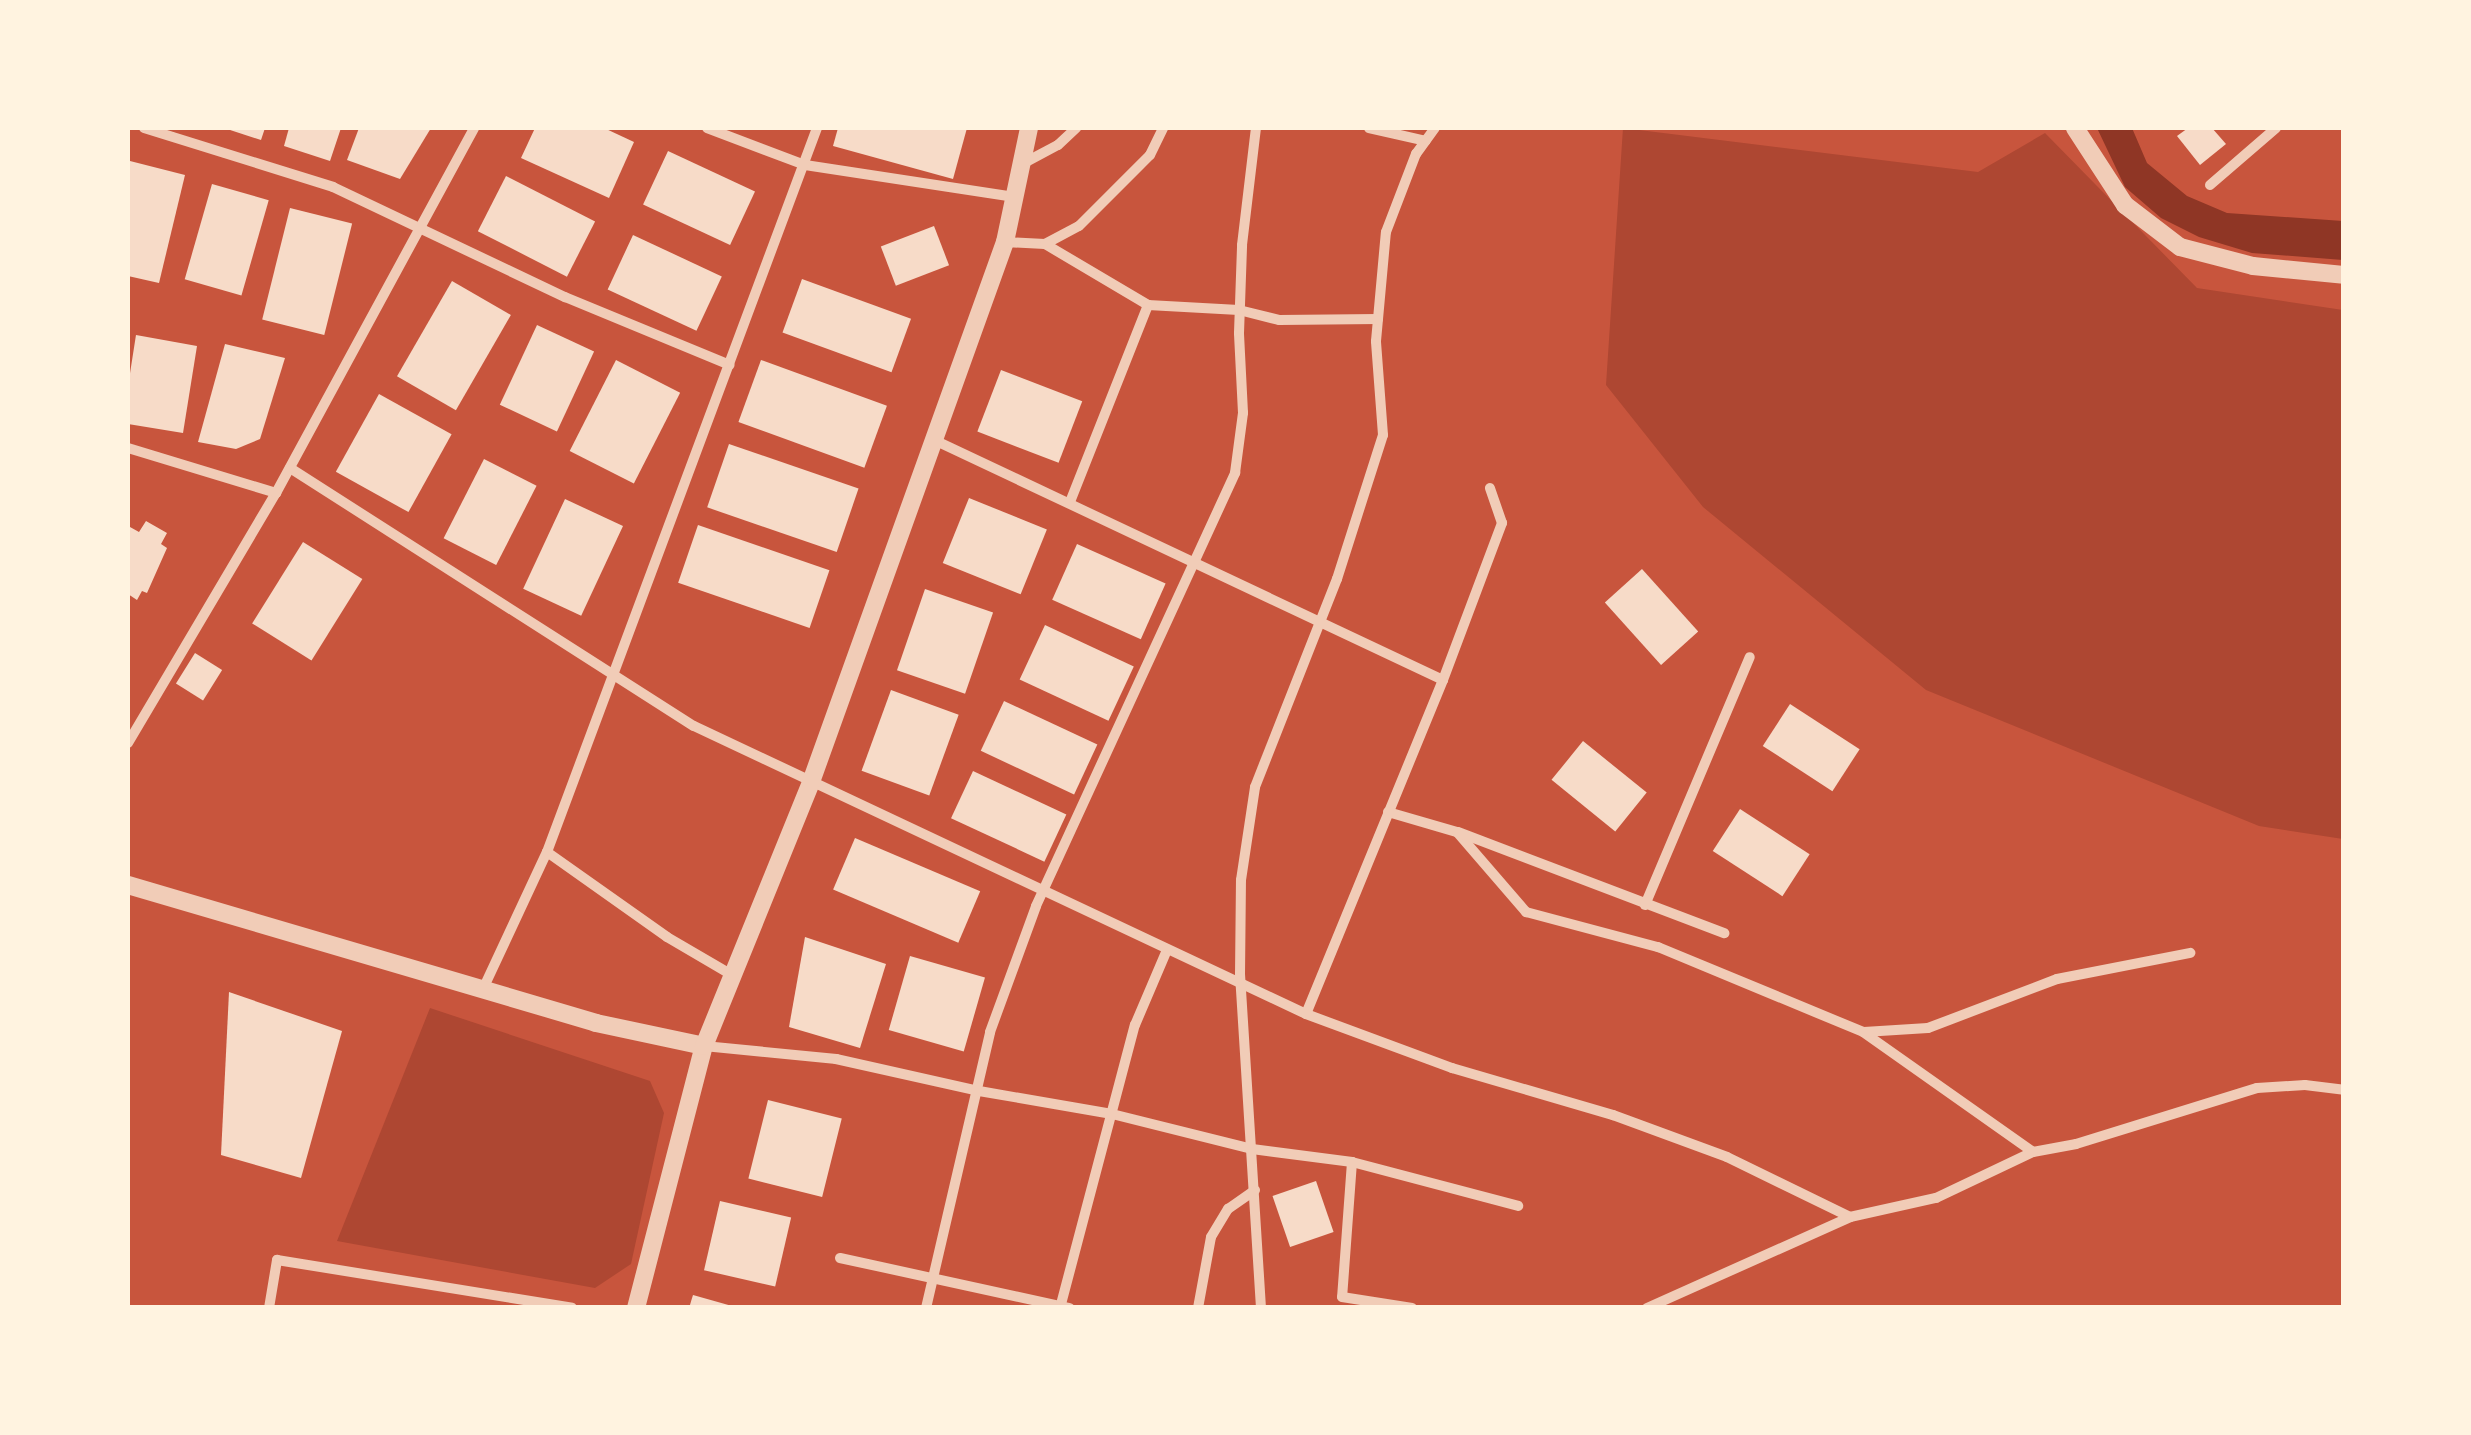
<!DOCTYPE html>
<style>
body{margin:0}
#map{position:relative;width:2471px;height:1435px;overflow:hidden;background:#c8553d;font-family:Helvetica,sans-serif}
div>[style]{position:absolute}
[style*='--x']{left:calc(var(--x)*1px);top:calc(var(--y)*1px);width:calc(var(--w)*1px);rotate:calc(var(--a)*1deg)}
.green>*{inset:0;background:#ae4732}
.water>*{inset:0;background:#8f3625}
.building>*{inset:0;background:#f7dbc8;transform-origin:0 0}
.minor>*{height:10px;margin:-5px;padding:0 5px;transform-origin:5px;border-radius:5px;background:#f1ccb7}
.tertiary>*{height:18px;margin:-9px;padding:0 9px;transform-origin:9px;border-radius:9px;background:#f1ccb7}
span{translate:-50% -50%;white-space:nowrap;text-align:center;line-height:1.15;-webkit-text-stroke:10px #fff3e0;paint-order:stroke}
.frame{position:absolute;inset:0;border:130px solid #fff3e0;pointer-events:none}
</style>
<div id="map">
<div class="green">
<i style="clip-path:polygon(1623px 128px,1978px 172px,2045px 133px,2197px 288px,2343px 310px,2343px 839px,2259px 826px,1926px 690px,1703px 507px,1606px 385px)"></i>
<i style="clip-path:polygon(430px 1008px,650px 1081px,664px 1113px,631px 1264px,595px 1288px,337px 1241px)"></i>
</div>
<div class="water">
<i style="clip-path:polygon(2097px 128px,2132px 128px,2147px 163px,2187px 196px,2227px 213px,2343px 221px,2343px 260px,2252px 253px,2199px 237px,2161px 218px,2125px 187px)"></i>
</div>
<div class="building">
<i style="clip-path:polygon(224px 128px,265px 128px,261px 140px)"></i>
<i style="clip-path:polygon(289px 128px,341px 128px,330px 161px,284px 146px)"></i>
<i style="clip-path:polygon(359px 128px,431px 128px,400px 179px,347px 160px)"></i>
<i style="clip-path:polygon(535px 128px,604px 128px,634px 142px,609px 198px,521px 158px)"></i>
<i style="clip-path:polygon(838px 128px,967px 128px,953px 179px,833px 146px)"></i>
<i style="clip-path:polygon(2188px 128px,2212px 128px,2226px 144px,2200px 165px,2177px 136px)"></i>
<i style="left:668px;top:151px;width:96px;height:59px;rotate:25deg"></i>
<i style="clip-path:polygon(130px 161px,185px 175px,159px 283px,128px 276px)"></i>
<i style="left:506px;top:176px;width:100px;height:62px;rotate:27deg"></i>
<i style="left:212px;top:184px;width:59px;height:99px;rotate:16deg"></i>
<i style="left:290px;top:208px;width:64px;height:115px;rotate:14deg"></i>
<i style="left:934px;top:226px;width:42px;height:57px;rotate:69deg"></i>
<i style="left:633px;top:235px;width:98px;height:60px;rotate:25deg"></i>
<i style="left:802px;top:279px;width:116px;height:57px;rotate:20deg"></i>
<i style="left:452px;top:281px;width:68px;height:110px;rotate:30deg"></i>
<i style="left:537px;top:325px;width:63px;height:88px;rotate:25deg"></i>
<i style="clip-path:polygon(136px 335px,197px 346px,183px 433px,128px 424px,128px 386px)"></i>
<i style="clip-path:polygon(225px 344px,285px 358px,260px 439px,236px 449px,198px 442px)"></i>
<i style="left:616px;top:360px;width:72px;height:102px;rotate:27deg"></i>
<i style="left:761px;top:360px;width:134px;height:66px;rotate:20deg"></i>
<i style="left:1001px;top:370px;width:87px;height:66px;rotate:21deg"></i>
<i style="left:379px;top:394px;width:83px;height:89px;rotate:29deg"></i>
<i style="left:729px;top:444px;width:137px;height:67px;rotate:19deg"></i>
<i style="left:484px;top:459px;width:59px;height:89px;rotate:27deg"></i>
<i style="left:969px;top:498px;width:84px;height:70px;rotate:22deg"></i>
<i style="left:565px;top:499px;width:64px;height:99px;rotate:25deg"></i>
<i style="clip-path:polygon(146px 521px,167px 533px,161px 544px,167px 548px,147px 593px,142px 591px,137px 600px,128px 594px,128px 533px,130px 527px,139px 532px)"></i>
<i style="left:698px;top:525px;width:139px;height:61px;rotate:19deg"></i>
<i style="left:303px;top:542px;width:70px;height:96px;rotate:32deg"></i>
<i style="left:1077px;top:544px;width:97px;height:61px;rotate:24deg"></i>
<i style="left:1642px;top:569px;width:84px;height:50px;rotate:48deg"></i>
<i style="left:925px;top:589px;width:72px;height:86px;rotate:19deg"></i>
<i style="left:1045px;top:625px;width:98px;height:60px;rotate:25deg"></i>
<i style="left:195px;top:653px;width:32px;height:36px;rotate:32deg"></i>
<i style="left:891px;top:690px;width:72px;height:86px;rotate:20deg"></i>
<i style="left:1004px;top:701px;width:103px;height:55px;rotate:25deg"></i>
<i style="left:1790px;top:704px;width:83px;height:50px;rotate:33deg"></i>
<i style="left:1583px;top:741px;width:82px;height:50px;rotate:39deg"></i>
<i style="left:973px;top:771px;width:103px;height:52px;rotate:25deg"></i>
<i style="left:1740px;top:809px;width:83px;height:50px;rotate:33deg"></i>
<i style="left:855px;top:838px;width:136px;height:56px;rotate:23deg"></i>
<i style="clip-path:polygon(805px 937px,886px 964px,860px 1048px,789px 1027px)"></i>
<i style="left:910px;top:956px;width:78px;height:77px;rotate:16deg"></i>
<i style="clip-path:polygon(229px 992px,342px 1031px,301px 1178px,221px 1155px)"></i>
<i style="left:768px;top:1100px;width:76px;height:81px;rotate:14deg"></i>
<i style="left:1316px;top:1181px;width:54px;height:46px;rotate:71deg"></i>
<i style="left:720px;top:1201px;width:73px;height:71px;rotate:13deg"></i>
<i style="clip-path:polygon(693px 1295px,732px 1306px,732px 1308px,689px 1308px)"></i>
</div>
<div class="minor">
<i style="--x:144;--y:128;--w:198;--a:17.3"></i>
<i style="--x:333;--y:187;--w:257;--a:25.4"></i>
<i style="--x:565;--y:297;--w:178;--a:22.4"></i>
<i style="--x:707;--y:128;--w:105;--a:20.7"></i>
<i style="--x:805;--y:165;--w:212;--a:8.7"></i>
<i style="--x:1369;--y:128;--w:58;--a:12.8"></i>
<i style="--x:1024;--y:163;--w:38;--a:-28"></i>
<i style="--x:1058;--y:145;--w:25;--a:-43"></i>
<i style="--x:2210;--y:185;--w:87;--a:-40.8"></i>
<i style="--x:1005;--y:242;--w:40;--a:2.9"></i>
<i style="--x:1045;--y:244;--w:38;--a:-28"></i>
<i style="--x:1079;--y:226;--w:100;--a:-45"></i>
<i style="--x:1150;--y:155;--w:30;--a:-64"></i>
<i style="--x:1045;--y:244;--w:120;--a:30.6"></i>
<i style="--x:932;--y:439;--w:565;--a:25.25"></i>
<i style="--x:1443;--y:680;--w:168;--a:-69.4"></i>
<i style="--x:1502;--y:523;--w:37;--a:-109"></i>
<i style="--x:128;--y:448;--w:155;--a:16.9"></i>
<i style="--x:290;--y:468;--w:479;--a:32.6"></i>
<i style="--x:694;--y:726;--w:676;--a:25.2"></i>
<i style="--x:1306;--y:1014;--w:361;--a:-67.7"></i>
<i style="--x:1070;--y:502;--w:212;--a:-68.4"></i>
<i style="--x:1148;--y:305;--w:91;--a:3.1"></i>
<i style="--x:1239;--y:310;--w:41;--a:14"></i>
<i style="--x:1279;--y:320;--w:99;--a:-0.6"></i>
<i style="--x:128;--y:743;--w:291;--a:-59.4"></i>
<i style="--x:276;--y:493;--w:415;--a:-61.5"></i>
<i style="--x:1388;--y:812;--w:72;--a:16.2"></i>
<i style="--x:1457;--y:832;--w:106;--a:49.2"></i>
<i style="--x:1526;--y:912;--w:137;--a:14.9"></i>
<i style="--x:1658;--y:947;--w:222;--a:22.5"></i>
<i style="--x:1863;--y:1032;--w:208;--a:35.2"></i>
<i style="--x:2033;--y:1152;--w:44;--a:-10.5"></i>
<i style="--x:2076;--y:1144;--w:189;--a:-17.2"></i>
<i style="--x:2257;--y:1088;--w:48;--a:-3.6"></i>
<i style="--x:2305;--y:1085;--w:39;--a:7"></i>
<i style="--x:1458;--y:832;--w:285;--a:20.8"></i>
<i style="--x:547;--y:852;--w:147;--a:35.3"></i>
<i style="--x:667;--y:937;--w:75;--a:30.3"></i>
<i style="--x:1645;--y:905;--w:269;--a:-67.1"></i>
<i style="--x:483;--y:989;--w:151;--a:-65"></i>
<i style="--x:547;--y:852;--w:773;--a:-69.55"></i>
<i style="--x:1306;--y:1014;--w:156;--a:20.3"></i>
<i style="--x:1452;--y:1068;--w:168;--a:16.3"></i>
<i style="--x:1613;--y:1115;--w:121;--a:20.2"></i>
<i style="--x:1727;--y:1157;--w:137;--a:26"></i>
<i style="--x:1864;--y:1032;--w:64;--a:-3.6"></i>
<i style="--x:1928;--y:1028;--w:138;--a:-20.8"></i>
<i style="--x:2057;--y:979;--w:136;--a:-11.1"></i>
<i style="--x:704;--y:1046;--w:133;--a:5.6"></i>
<i style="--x:836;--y:1059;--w:147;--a:12.6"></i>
<i style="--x:979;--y:1091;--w:135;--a:9.8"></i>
<i style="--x:1112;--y:1114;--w:144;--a:14"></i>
<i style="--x:1252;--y:1149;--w:101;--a:7.4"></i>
<i style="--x:1352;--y:1162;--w:135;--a:94.2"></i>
<i style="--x:1342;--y:1297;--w:71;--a:8.9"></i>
<i style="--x:1352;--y:1162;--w:172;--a:14.8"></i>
<i style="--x:840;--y:1258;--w:235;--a:12.3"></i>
<i style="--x:269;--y:1308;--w:49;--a:-80.5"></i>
<i style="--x:277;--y:1260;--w:299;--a:9.2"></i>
<i style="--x:926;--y:1308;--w:283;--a:-76.9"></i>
<i style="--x:990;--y:1032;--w:134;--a:-69.9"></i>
<i style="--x:1036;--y:906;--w:477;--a:-65.3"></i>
<i style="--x:1235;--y:473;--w:61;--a:-82.4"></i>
<i style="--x:1243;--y:413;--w:80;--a:-92.9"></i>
<i style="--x:1239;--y:333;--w:88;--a:-88"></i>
<i style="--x:1242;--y:245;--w:118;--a:-83.2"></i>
<i style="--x:1060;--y:1308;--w:293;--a:-75.2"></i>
<i style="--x:1135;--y:1025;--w:82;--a:-66.9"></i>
<i style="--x:1198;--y:1308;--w:72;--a:-79.6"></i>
<i style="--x:1211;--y:1237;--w:33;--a:-59"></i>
<i style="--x:1228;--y:1209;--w:33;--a:-35"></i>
<i style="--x:1261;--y:1308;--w:335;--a:-93.6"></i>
<i style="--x:1240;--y:974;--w:94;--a:-89.4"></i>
<i style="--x:1241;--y:880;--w:94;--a:-81.4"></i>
<i style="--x:1255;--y:787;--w:224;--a:-68.5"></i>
<i style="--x:1337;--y:579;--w:151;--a:-72.3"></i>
<i style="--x:1383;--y:435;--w:94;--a:-94.3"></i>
<i style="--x:1376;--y:341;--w:109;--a:-84.8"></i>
<i style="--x:1386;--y:232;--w:84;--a:-69"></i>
<i style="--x:1416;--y:154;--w:32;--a:-54"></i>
<i style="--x:1647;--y:1308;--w:222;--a:-24.1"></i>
<i style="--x:1850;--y:1217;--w:88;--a:-12.5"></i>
<i style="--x:1936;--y:1198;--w:107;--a:-25.4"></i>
</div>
<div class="tertiary">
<i style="--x:2075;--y:128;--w:92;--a:57"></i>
<i style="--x:2125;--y:205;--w:69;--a:37.4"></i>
<i style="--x:2180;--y:247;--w:75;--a:14.6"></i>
<i style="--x:2253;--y:266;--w:91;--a:5.6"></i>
<i style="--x:128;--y:885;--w:488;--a:16.4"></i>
<i style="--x:596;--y:1023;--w:110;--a:12"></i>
<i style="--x:636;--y:1308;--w:271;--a:-75.5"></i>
<i style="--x:704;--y:1046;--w:285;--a:-67.9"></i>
<i style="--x:811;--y:782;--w:574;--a:-70.24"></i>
<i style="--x:1005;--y:242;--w:116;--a:-78.1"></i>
</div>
<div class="frame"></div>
</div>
